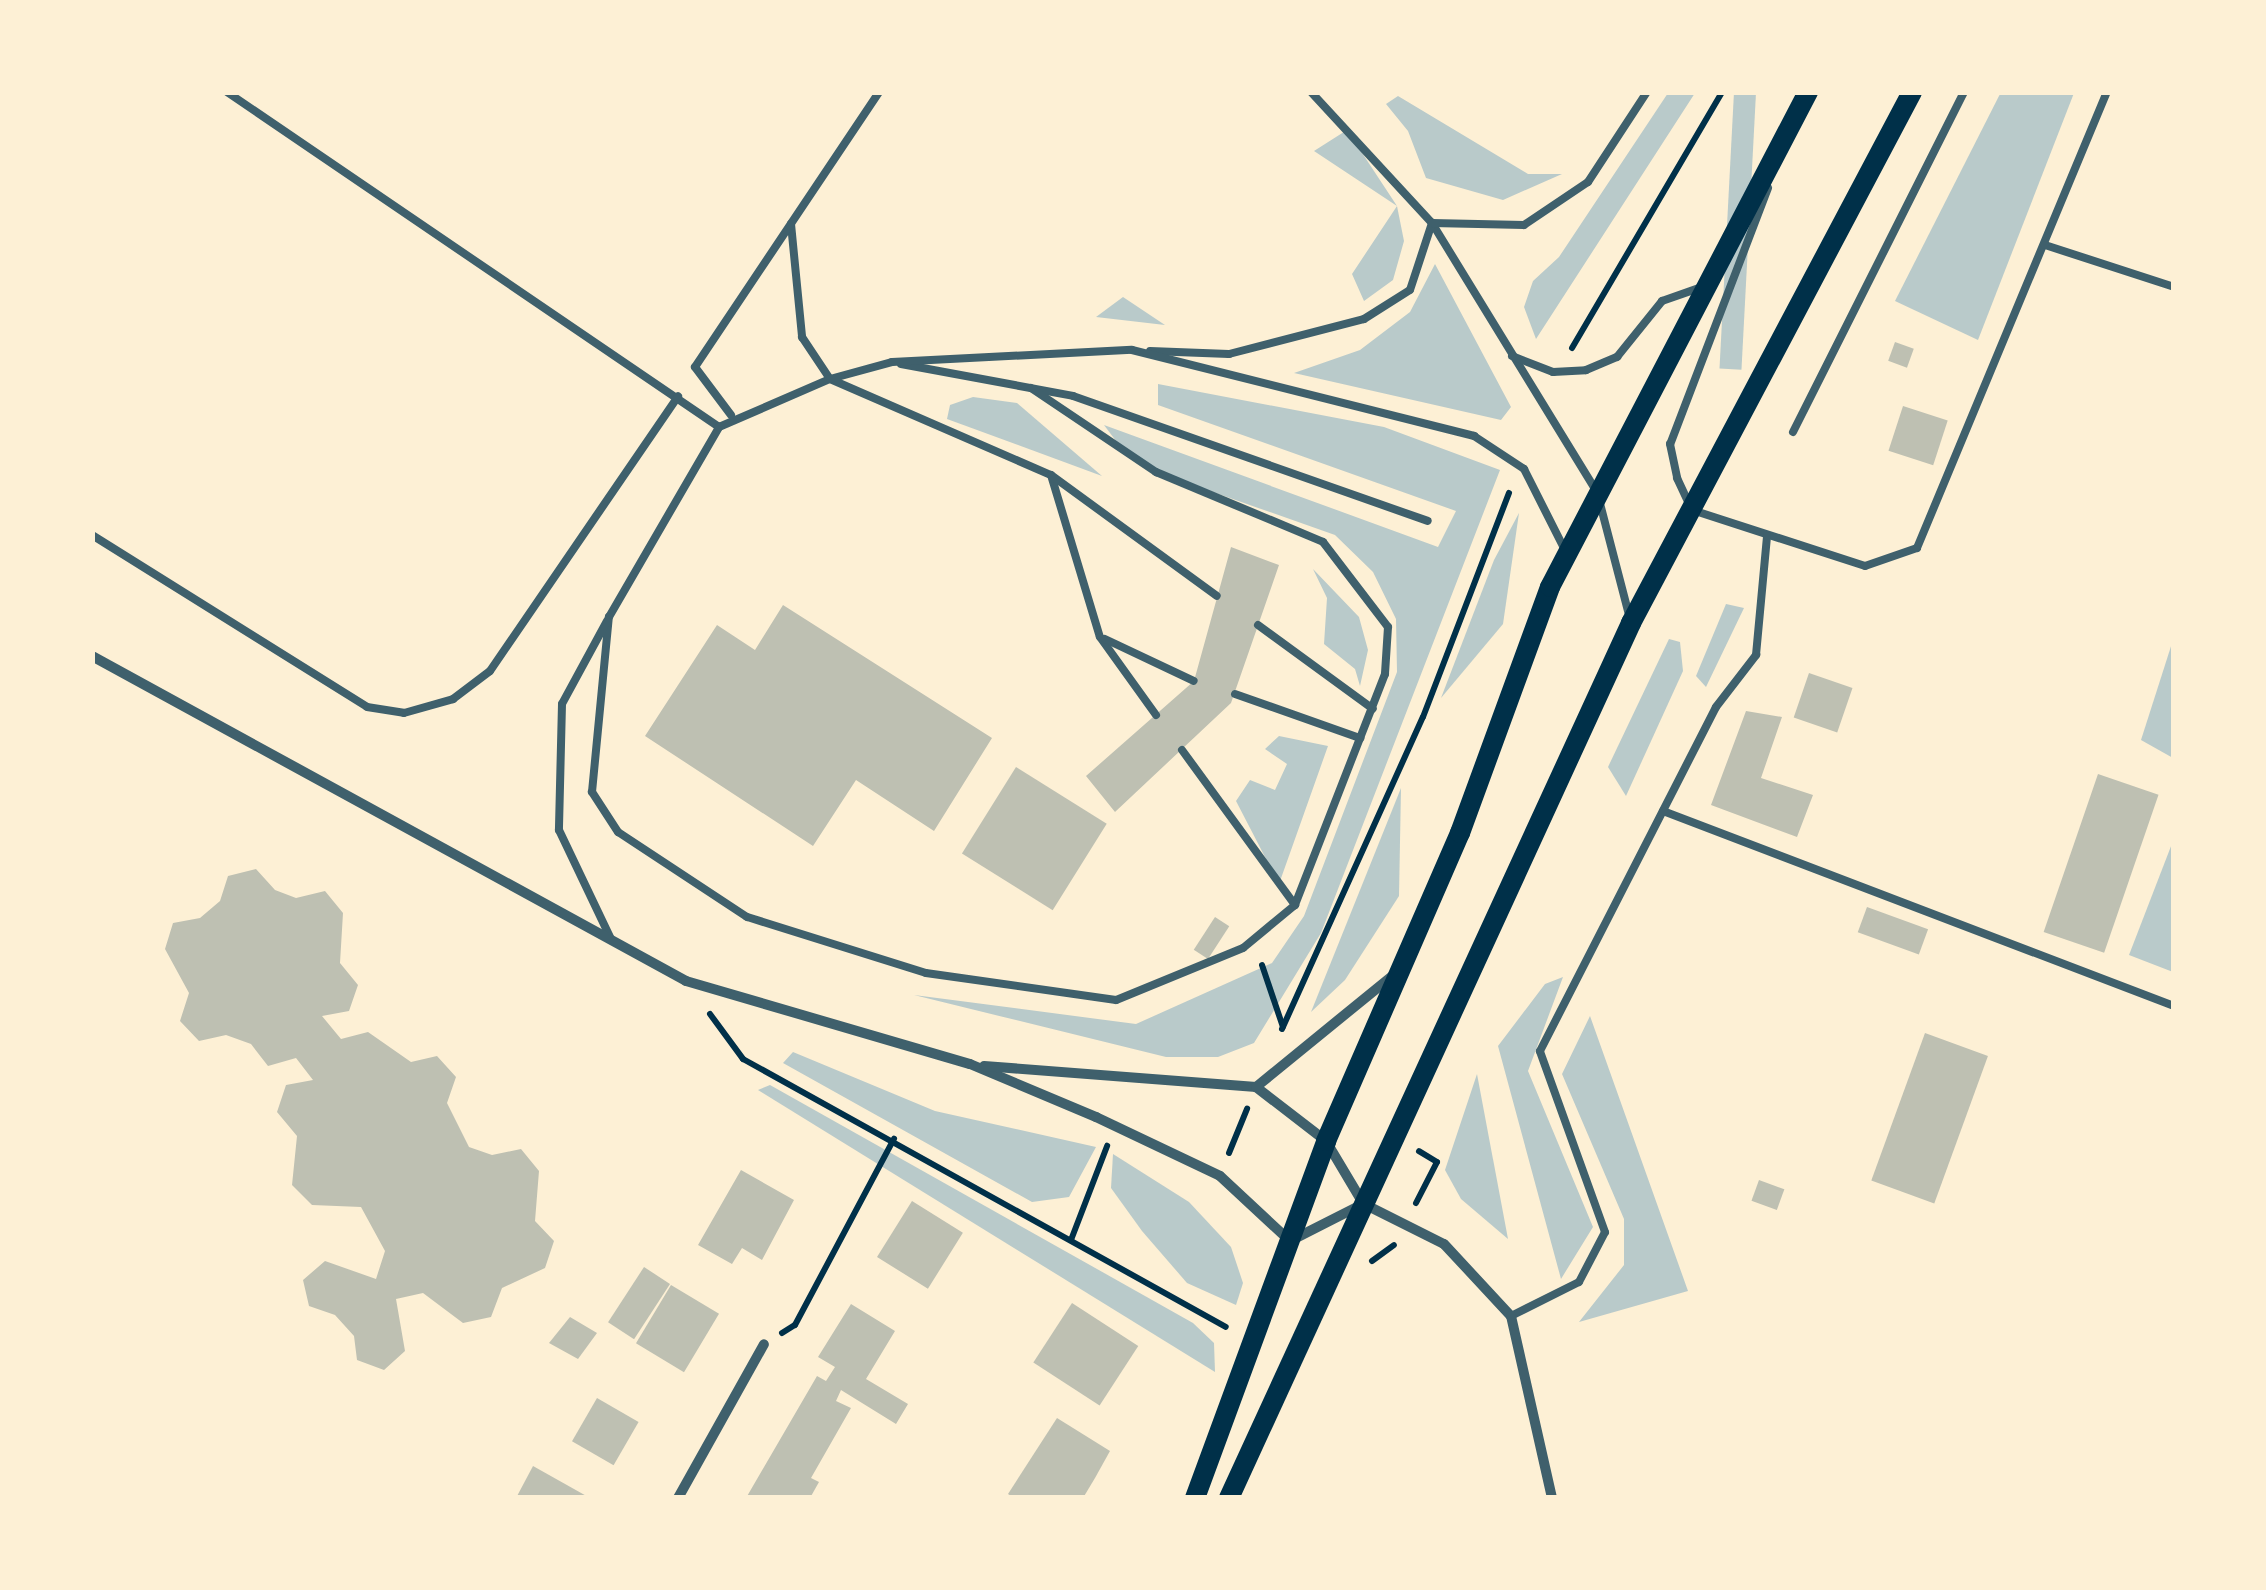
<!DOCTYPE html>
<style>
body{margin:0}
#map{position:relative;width:2266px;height:1590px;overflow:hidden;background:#fdf0d5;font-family:Overpass,sans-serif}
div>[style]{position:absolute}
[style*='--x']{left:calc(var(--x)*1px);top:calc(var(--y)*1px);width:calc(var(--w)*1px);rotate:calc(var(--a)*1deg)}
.green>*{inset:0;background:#b9caca;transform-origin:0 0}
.building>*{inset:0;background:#bec0b2;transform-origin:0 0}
.path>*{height:6px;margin:-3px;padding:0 3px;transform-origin:3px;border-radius:3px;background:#003049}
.service>*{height:8px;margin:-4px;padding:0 4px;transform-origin:4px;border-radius:4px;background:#3f606c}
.minor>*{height:10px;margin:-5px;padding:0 5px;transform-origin:5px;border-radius:5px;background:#3f606c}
.secondary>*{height:20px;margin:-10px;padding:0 10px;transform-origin:10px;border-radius:10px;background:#003049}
span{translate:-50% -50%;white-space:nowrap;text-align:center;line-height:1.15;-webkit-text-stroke:10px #fdf0d5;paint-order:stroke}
.frame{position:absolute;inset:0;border:95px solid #fdf0d5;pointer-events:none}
</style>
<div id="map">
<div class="green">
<i style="left:1734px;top:92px;width:22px;height:277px;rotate:3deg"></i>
<i style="clip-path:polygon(2001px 92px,2074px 93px,1978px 340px,1895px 301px)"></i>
<i style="clip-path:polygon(1668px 93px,1695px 93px,1536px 339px,1524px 307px,1533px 281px,1559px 257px)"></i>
<i style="clip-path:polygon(1398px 96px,1528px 174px,1562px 174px,1503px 200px,1426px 178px,1408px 131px,1386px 104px)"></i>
<i style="clip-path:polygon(1347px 130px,1397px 206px,1404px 241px,1393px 280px,1364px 301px,1352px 274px,1397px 206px,1314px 151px)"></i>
<i style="clip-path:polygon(1435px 264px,1511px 407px,1501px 420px,1294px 373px,1360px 350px,1410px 312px)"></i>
<i style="clip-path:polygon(1123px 297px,1165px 325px,1096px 317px)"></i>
<i style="clip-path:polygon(1158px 384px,1384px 427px,1500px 470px,1321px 933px,1254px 1043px,1218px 1057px,1166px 1057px,914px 995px,1136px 1024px,1272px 963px,1304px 916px,1397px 672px,1396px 619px,1373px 572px,1335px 535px,1156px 472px,1128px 457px,1104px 425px,1438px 547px,1456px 511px,1158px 405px)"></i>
<i style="clip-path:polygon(973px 397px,1017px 403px,1102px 476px,947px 419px,950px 405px)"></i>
<i style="clip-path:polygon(1519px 513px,1503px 624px,1441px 698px,1494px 560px)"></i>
<i style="clip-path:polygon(1313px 569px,1359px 617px,1368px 650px,1360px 686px,1355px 669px,1324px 644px,1327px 598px)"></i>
<i style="clip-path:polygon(1726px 604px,1744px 608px,1706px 687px,1696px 676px)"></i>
<i style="clip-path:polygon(1669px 639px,1680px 642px,1683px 671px,1626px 796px,1608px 767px)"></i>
<i style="clip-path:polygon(2173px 640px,2173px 758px,2141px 740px)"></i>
<i style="clip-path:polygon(1279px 736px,1328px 746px,1279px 884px,1236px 801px,1250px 780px,1275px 790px,1287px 764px,1265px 749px)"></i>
<i style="clip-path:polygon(1401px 788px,1399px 896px,1345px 980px,1311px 1012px)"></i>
<i style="clip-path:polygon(2173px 841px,2174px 972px,2173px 972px,2129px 955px)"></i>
<i style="clip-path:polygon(1563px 977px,1528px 1071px,1593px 1227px,1561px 1279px,1498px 1046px,1545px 984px)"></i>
<i style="clip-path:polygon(1590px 1016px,1688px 1291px,1579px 1322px,1624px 1265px,1624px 1219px,1562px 1074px)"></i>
<i style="clip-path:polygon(793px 1052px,935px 1111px,1096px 1147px,1069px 1197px,1032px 1202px,783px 1063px)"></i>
<i style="clip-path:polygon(1477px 1074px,1508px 1239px,1461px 1199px,1445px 1170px)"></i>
<i style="clip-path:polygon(770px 1085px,1193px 1323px,1214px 1343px,1215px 1372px,758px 1090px)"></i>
<i style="clip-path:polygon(1113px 1154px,1189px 1202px,1231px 1247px,1243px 1283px,1236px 1305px,1187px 1283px,1142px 1231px,1111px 1188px)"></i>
</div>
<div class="building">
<i style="left:1895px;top:342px;width:20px;height:20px;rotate:20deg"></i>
<i style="left:1903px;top:406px;width:47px;height:47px;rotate:18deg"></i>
<i style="clip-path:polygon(1231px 547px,1279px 565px,1231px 703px,1115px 812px,1086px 776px,1194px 681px)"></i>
<i style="clip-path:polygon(783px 605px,992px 738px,934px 831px,856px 780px,813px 846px,645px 736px,717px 625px,755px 650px)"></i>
<i style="left:1809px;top:673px;width:46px;height:47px;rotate:19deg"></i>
<i style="clip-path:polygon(1746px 711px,1782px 717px,1761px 778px,1813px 795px,1797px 837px,1711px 805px)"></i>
<i style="left:1016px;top:767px;width:107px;height:102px;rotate:32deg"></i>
<i style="left:2098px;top:774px;width:64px;height:167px;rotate:19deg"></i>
<i style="clip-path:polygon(256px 869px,275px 890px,296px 898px,325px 891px,343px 913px,340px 963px,358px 985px,349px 1011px,322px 1016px,341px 1039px,368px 1032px,411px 1062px,437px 1056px,456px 1077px,447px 1103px,469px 1147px,492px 1155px,521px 1149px,539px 1171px,535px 1221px,554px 1241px,545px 1268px,502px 1288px,491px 1317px,463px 1323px,423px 1293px,396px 1299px,405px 1351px,384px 1370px,357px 1360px,354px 1336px,335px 1315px,309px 1306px,303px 1280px,325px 1261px,376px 1279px,385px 1251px,361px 1207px,312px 1205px,292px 1185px,297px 1136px,277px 1112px,286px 1085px,313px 1080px,296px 1058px,268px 1066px,251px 1044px,226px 1035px,199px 1041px,180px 1021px,189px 993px,165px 949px,173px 923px,200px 918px,220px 901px,228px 876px)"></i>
<i style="left:1867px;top:907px;width:65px;height:27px;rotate:20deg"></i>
<i style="left:1215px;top:917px;width:17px;height:39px;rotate:33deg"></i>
<i style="left:1925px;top:1033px;width:67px;height:157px;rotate:20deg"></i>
<i style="clip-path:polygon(741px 1170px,794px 1200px,762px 1260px,742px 1248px,732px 1264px,698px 1245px)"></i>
<i style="left:1759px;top:1180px;width:27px;height:22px;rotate:20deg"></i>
<i style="left:912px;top:1201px;width:60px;height:66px;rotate:32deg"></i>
<i style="left:644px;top:1267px;width:31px;height:66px;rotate:33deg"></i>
<i style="left:671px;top:1285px;width:56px;height:68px;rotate:31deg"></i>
<i style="left:1072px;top:1303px;width:79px;height:71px;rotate:33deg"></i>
<i style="clip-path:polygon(851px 1304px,895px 1331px,866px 1379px,908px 1404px,896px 1424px,841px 1390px,836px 1401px,851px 1408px,811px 1478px,819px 1482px,810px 1498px,746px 1498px,817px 1376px,826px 1381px,835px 1367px,818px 1357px)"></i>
<i style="clip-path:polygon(570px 1317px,597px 1333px,578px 1359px,549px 1343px)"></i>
<i style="left:597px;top:1398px;width:48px;height:50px;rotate:30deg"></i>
<i style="clip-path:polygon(1057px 1418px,1110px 1451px,1095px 1478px,1083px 1498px,1014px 1498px,1008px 1494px)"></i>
<i style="clip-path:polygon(533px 1466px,590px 1498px,516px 1498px)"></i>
</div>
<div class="path">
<i style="--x:1572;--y:348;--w:297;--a:-59.6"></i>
<i style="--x:1262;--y:965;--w:65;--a:71.3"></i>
<i style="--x:710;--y:1014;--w:56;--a:53.7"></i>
<i style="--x:743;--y:1059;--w:552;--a:29.02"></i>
<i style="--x:1282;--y:1029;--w:342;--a:-65.7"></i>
<i style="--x:1423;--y:717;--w:240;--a:-69"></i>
<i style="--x:1229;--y:1153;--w:48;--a:-67.8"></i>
<i style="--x:1416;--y:1203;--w:46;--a:-62.9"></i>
<i style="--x:1437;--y:1162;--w:21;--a:-149"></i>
<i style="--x:1071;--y:1240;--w:101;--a:-69"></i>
<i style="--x:1372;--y:1261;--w:27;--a:-36"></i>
<i style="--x:782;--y:1333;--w:15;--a:-32"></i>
<i style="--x:795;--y:1325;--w:211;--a:-62"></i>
</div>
<div class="service">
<i style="--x:227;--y:92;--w:595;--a:34.25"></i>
<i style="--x:1311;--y:92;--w:178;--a:47.3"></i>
<i style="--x:1432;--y:223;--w:316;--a:58.5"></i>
<i style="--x:1597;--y:492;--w:127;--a:75.4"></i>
<i style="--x:1768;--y:188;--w:274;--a:110.9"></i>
<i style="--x:1670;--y:444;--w:35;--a:78"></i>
<i style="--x:1677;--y:478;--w:35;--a:65"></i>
<i style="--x:1692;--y:510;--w:182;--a:17.9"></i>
<i style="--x:1865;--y:566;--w:55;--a:-19.1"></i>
<i style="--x:1917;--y:548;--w:494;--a:-67.4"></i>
<i style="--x:791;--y:224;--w:114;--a:84.4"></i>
<i style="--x:802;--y:337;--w:50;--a:56.3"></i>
<i style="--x:830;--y:379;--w:241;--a:23.5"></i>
<i style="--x:1051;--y:475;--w:169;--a:73.2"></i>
<i style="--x:1100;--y:637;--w:96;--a:54.3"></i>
<i style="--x:2045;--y:245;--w:136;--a:18"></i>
<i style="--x:1150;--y:351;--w:79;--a:2.2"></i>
<i style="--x:1229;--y:354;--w:139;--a:-14.5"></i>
<i style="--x:1364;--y:319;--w:54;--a:-32.2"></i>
<i style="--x:1410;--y:290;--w:71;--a:-71.8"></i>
<i style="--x:1432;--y:223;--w:92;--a:1.2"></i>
<i style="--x:1524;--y:225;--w:77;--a:-33.9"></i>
<i style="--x:1588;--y:182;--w:108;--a:-56.8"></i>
<i style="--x:1512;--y:356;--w:44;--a:21.3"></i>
<i style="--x:1553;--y:372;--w:33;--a:-3"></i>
<i style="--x:1586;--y:370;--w:34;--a:-23"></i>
<i style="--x:1617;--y:357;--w:72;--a:-51.2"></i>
<i style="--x:1662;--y:301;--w:42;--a:-19.3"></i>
<i style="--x:901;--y:364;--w:175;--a:10.5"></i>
<i style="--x:1073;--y:396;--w:376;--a:19.4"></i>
<i style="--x:1031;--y:388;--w:151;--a:33.9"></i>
<i style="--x:1156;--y:472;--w:181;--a:22.7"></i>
<i style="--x:1323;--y:542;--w:107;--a:52.6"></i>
<i style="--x:1388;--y:627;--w:47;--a:93.7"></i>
<i style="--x:1385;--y:674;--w:248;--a:111.3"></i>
<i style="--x:1295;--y:905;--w:67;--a:140.4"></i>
<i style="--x:1243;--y:948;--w:137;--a:157.7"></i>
<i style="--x:1116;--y:1000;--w:192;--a:-171.9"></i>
<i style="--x:926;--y:973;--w:188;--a:-162.6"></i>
<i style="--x:747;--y:917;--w:154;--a:-146.6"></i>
<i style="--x:618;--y:832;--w:48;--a:-123"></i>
<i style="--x:592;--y:792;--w:176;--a:-84.5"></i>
<i style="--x:609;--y:617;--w:220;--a:-59.9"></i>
<i style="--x:719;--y:427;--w:121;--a:-23.4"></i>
<i style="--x:830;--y:379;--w:64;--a:-15.3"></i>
<i style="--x:892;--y:362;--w:240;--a:-2.9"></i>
<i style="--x:1132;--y:350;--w:353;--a:14.1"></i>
<i style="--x:1474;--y:436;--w:60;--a:33.4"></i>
<i style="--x:1524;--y:469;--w:93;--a:63.2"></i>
<i style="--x:731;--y:415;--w:60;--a:-126.9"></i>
<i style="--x:695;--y:367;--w:331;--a:-56.2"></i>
<i style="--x:1793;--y:432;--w:381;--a:-63.3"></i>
<i style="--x:1051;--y:475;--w:205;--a:36.1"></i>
<i style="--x:92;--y:535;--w:324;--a:32"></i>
<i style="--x:367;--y:707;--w:37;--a:9"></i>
<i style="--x:404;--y:713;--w:51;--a:-15.9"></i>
<i style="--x:453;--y:699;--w:46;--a:-37.1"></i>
<i style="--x:490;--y:671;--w:333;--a:-55.6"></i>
<i style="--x:607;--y:621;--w:94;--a:118.5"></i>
<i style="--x:562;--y:704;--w:126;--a:91.4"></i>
<i style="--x:559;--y:830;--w:121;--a:64.5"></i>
<i style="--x:1258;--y:625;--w:142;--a:36.1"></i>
<i style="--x:1105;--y:639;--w:98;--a:25.3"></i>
<i style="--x:1235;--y:694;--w:133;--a:19.4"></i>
<i style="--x:1182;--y:750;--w:192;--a:53.9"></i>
<i style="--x:1663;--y:811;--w:547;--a:20.89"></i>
<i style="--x:1511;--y:1316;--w:76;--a:-26.6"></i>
<i style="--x:1579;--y:1282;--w:56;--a:-62.5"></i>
<i style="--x:1605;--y:1232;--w:192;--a:-109.8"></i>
<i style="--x:1540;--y:1051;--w:386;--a:-62.9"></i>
<i style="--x:1716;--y:707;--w:66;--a:-52.4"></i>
<i style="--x:1756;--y:655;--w:119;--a:-84.7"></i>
</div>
<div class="minor">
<i style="--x:92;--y:656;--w:677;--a:28.68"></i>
<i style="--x:686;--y:981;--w:296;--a:16.3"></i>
<i style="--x:970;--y:1064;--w:137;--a:22.8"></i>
<i style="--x:1096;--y:1117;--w:137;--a:25.4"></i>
<i style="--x:1220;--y:1176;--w:96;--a:42.9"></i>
<i style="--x:1290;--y:1241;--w:82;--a:-26.9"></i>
<i style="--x:984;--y:1066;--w:273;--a:4.4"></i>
<i style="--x:1256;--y:1087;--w:88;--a:37.6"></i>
<i style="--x:1326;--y:1141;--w:72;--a:59.2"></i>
<i style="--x:1256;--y:1087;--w:176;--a:-39.2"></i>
<i style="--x:1364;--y:1204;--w:89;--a:26.6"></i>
<i style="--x:1444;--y:1244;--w:98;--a:47.1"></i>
<i style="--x:1511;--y:1316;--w:187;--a:77.3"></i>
<i style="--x:678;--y:1498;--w:176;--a:-60.8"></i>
</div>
<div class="secondary">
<i style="--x:1195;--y:1498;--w:380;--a:-69.8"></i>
<i style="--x:1326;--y:1141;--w:336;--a:-66.5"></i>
<i style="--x:1460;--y:833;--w:262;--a:-69.9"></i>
<i style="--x:1550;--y:587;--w:558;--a:-62.47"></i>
<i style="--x:1229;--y:1498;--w:963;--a:-65.32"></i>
<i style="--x:1631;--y:623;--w:601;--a:-62.11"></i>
</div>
<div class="frame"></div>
</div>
